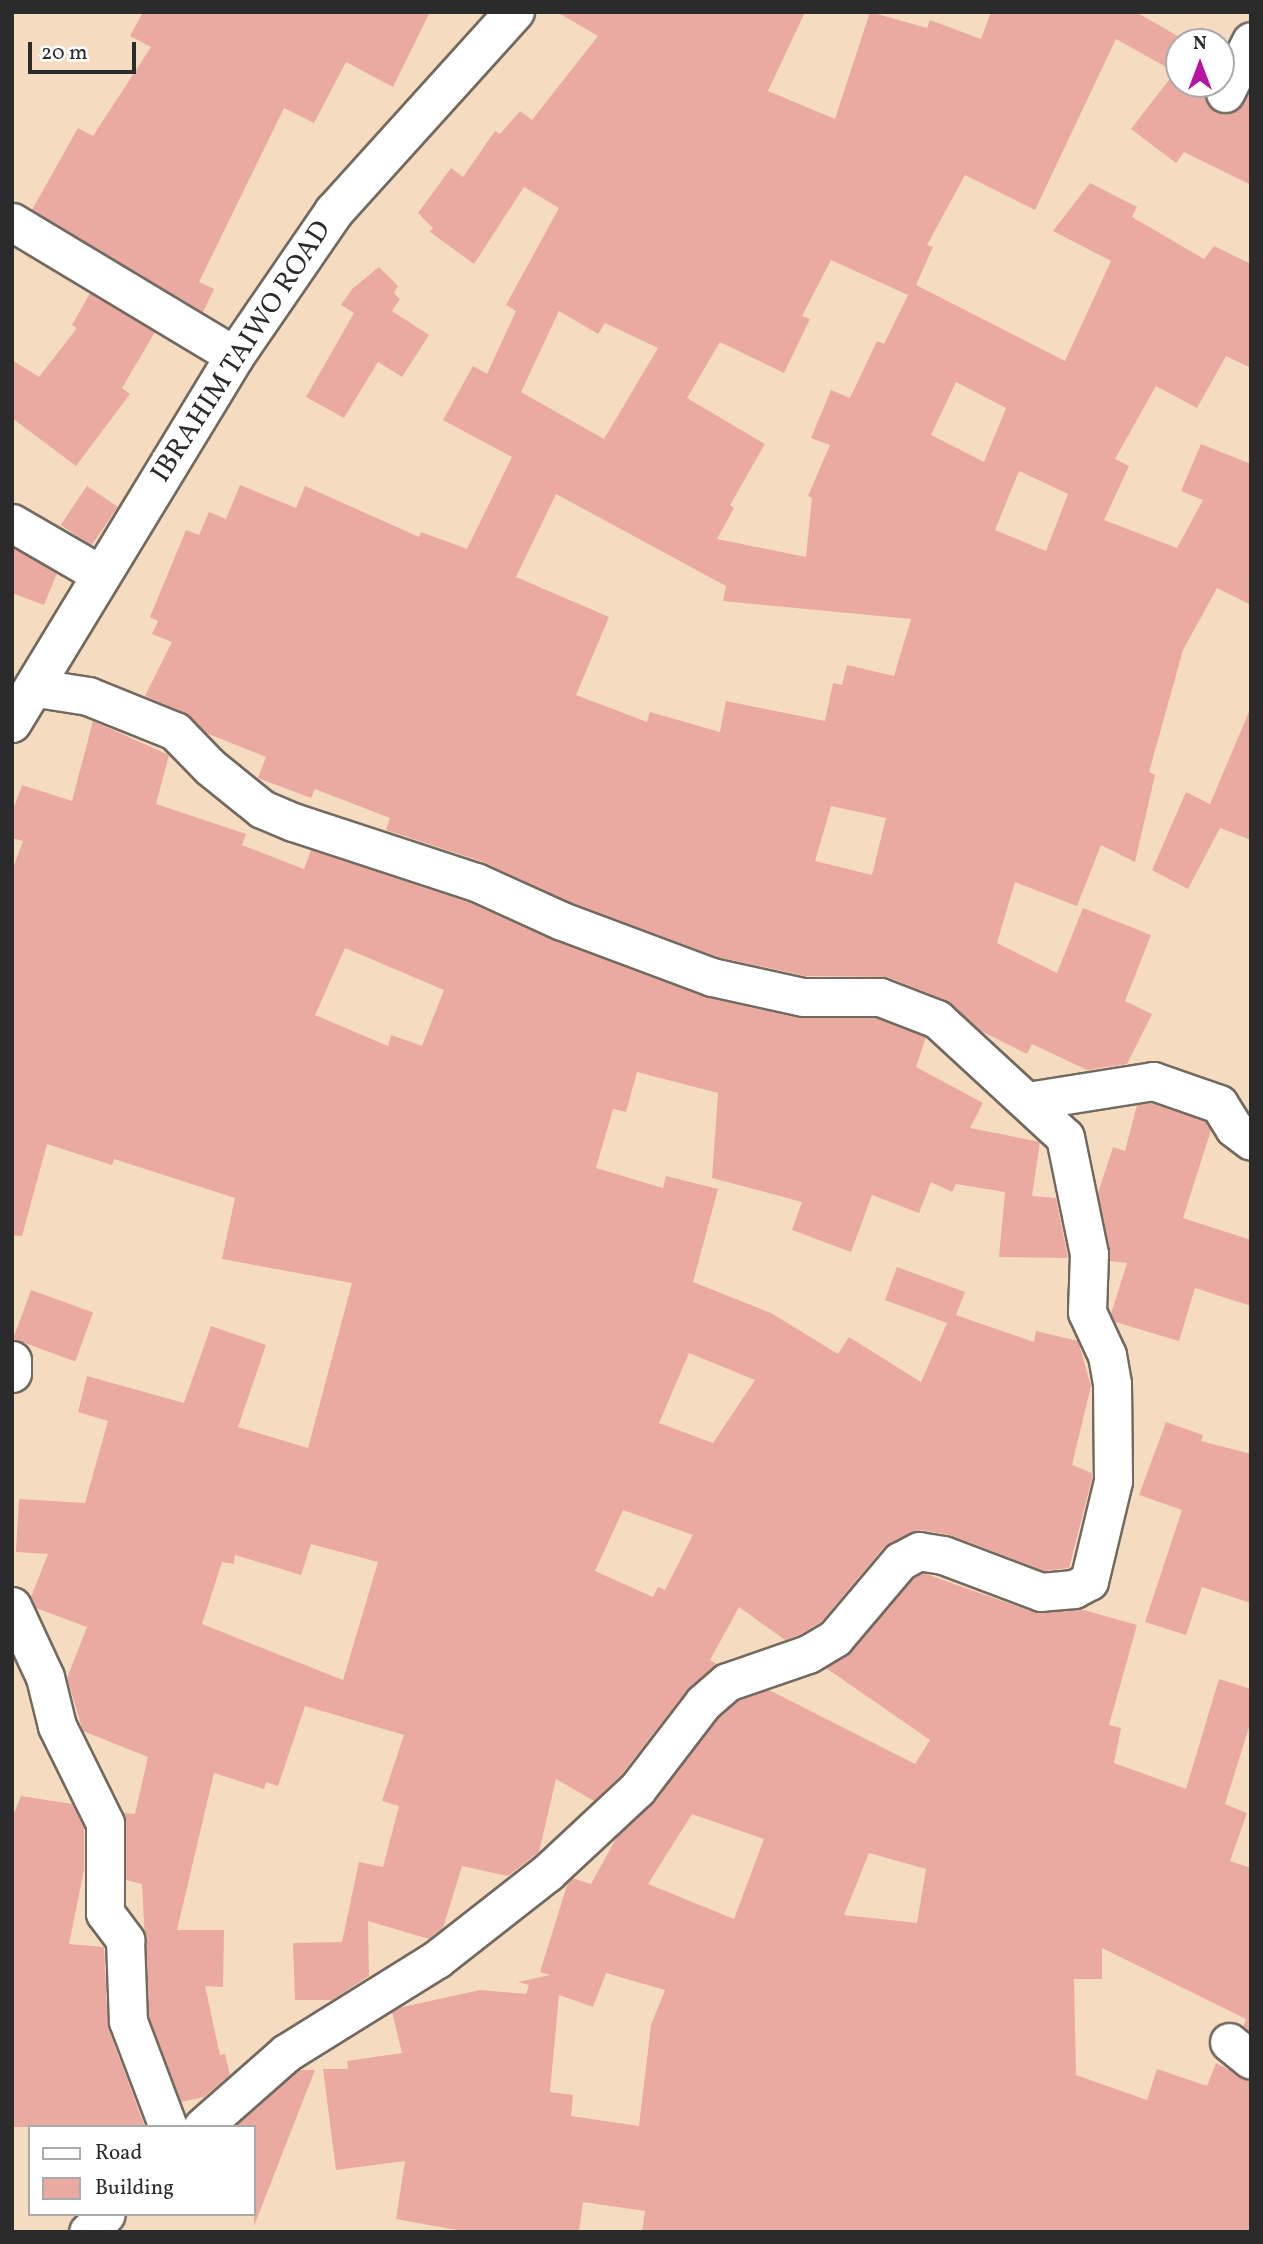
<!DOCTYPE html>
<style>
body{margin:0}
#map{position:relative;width:1263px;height:2244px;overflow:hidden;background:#f5dcc0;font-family:Vollkorn,serif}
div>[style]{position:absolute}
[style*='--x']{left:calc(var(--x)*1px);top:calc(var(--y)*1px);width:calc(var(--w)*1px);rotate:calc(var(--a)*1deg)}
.building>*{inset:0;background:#eaaaa2;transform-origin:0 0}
.roads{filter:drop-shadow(2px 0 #72695f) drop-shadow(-2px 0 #72695f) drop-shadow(0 2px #72695f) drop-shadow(0 -2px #72695f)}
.minor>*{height:37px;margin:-18.5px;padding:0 18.5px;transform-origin:18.5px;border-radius:18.5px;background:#fff}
.secondary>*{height:38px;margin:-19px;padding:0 19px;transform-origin:19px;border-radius:19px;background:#fff}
span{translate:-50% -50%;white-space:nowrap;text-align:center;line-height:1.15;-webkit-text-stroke:7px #fff;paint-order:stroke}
.street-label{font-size:28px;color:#2b2b2b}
.frame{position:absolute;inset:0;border:14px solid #2b2b2b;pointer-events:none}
.legend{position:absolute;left:28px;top:2125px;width:228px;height:91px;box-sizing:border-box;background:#fff;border:2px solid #aaa;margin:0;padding:9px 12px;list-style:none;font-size:21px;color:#2b2b2b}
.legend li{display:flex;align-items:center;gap:14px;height:35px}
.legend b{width:35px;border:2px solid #aaa}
.north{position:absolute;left:1165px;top:28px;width:70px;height:70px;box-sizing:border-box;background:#fff;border:2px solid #aaa;border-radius:50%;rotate:0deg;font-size:19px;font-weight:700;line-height:28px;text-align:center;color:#2b2b2b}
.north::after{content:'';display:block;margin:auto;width:24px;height:32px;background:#b5179e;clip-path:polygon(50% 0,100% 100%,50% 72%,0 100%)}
.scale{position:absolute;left:28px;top:42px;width:108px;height:32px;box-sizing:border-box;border:4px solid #2b2b2b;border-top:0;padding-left:9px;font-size:21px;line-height:24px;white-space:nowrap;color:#2b2b2b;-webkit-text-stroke:5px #fff;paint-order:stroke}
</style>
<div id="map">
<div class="building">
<i style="clip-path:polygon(143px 12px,430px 12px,393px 87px,346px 62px,314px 123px,284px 108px,199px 282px,214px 289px,203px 312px,32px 210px,78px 128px,93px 136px,151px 47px,130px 36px)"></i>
<i style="clip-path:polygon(evenodd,557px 12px,805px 12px,768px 91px,835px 119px,870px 12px,927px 28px,930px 20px,981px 39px,991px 12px,1136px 12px,1188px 42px,1179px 42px,1179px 84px,1206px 84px,1204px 95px,1215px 111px,1236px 111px,1251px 88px,1251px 185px,1184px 152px,1176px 163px,1131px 129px,1175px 72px,1116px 39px,1035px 210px,965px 175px,927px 245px,933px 247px,916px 285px,1065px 361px,1111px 261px,1053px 231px,1090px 183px,1137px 207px,1132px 217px,1204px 259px,1214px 246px,1251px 264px,1251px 368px,1226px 356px,1197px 408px,1156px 386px,1115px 459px,1129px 466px,1104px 520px,1177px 548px,1203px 500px,1181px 491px,1201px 444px,1251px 464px,1251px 605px,1217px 588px,1183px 650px,1149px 772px,1155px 775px,1135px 862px,1101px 845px,1077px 906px,1015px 882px,997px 943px,1057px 973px,1083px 908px,1151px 935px,1125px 1001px,1152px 1014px,1127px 1064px,1087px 1070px,1032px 1044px,1027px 1054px,981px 1031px,945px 1000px,888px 977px,805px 976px,718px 957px,570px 902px,483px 862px,386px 830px,390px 818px,315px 789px,311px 798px,258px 778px,266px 757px,206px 733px,183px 712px,145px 696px,172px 642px,152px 634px,158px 621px,150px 617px,186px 530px,199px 535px,209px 512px,226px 519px,240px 485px,296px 508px,305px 486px,419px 537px,421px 532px,467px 549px,512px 457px,443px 420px,473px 366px,487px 374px,516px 311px,506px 305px,559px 208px,524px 187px,474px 264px,430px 232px,433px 228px,418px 213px,451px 168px,463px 177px,495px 131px,500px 134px,520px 111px,532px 120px,598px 36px,557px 12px,831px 260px,908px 295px,884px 344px,877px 341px,850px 398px,831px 390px,811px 438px,830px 445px,808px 496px,812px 498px,806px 557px,717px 539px,734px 508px,730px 505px,765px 444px,687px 398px,720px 342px,784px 373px,810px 319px,802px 316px,831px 260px,557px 12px,559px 311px,598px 334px,605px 323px,658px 348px,604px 439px,521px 392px,559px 311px,557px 12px,956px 382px,1006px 408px,984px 462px,931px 435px,956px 382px,557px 12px,1019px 471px,1068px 494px,1046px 551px,995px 530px,1019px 471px,557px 12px,556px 494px,726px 586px,723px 601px,911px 619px,894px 676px,847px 665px,842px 685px,833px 683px,825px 721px,726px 701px,720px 732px,650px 712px,647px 722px,576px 695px,609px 617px,516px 577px,556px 494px,557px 12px,831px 806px,886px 818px,872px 875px,815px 861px,831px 806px)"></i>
<i style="clip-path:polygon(1202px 27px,1227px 42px,1221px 54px,1221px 42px,1193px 42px)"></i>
<i style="clip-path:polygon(379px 267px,398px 286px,394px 293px,400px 299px,392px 311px,429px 335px,402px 377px,378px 362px,344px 418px,306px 397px,354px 313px,341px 305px,352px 289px)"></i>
<i style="clip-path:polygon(90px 293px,155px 332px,122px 388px,130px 394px,76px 466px,12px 418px,12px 360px,39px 377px,77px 328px,72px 325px)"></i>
<i style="left:87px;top:486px;width:37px;height:47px;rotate:34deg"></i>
<i style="clip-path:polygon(12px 547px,57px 573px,44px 605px,12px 593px)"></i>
<i style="clip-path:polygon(1251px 707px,1251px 840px,1220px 828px,1188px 889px,1152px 870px,1186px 792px,1210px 804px)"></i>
<i style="clip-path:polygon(evenodd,93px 721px,169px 755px,156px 804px,246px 834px,242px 845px,304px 869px,311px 850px,468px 902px,555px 941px,705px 997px,799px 1018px,876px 1018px,926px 1037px,916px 1067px,983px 1103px,970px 1128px,1040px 1142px,1032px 1196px,1056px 1198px,1068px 1258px,999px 1257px,1005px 1192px,956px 1184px,952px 1192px,931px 1182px,919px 1213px,872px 1195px,851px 1252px,792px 1230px,802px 1202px,712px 1178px,718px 1093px,637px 1072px,626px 1112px,613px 1109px,596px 1168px,663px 1188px,666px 1176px,718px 1189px,693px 1282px,771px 1313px,838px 1354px,849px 1337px,921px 1382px,947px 1323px,885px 1300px,897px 1267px,965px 1292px,956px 1315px,1034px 1342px,1036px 1331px,1078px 1341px,1091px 1386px,1072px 1465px,1092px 1473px,1092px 1479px,1069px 1568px,1044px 1571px,950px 1535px,922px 1530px,884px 1547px,821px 1622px,799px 1635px,785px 1640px,739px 1607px,710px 1660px,717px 1664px,687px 1690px,621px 1775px,594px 1801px,556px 1779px,539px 1852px,508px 1876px,462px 1866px,443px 1928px,429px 1939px,368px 1921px,369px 1976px,332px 2000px,295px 2000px,293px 1943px,342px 1942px,359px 1862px,383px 1867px,399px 1806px,382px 1801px,404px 1735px,305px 1706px,278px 1786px,266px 1782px,264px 1789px,214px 1773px,177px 1930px,224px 1930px,223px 1987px,205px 1986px,220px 2055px,225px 2054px,230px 2075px,204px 2097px,181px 2102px,149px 2017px,142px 1884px,126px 1880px,123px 1813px,135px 1814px,148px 1757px,83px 1731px,67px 1678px,87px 1627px,36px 1608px,31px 1597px,48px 1554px,16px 1552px,19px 1499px,85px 1503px,108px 1421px,78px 1412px,87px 1376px,184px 1403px,211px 1326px,266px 1345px,238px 1427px,308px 1448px,352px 1283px,222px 1259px,235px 1198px,114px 1159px,112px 1165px,47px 1144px,22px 1236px,12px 1235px,12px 871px,23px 841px,12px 838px,12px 813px,22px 785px,72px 801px,93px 721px,345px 948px,444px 990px,422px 1046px,391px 1035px,388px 1046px,315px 1015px,345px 948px,93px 721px,689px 1353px,755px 1380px,713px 1443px,659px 1423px,689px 1353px,93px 721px,623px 1510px,693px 1535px,665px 1590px,658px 1587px,653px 1597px,595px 1571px,623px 1510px,93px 721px,311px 1544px,378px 1562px,343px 1680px,202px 1624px,222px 1562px,234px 1564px,235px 1555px,301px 1575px,311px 1544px)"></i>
<i style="clip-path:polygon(1151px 1103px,1205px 1121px,1211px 1130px,1183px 1218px,1251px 1240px,1251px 1306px,1195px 1288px,1179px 1341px,1115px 1322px,1111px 1314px,1127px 1263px,1110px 1261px,1098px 1193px,1113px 1147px,1125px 1151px,1137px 1105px)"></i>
<i style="left:31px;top:1290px;width:66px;height:52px;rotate:20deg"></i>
<i style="clip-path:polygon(1166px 1422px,1203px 1435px,1201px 1441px,1251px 1454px,1251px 1603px,1202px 1587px,1186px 1635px,1145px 1622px,1182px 1510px,1139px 1495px)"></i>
<i style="clip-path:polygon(evenodd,923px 1573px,1034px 1612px,1080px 1609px,1137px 1625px,1109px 1725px,1121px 1728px,1114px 1763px,1186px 1789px,1219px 1679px,1251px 1689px,1251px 1721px,1225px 1804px,1247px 1813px,1230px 1861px,1251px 1868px,1251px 2033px,1243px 2027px,1246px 2019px,1102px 1948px,1102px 1979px,1074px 1979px,1076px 2075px,1147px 2100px,1157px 2069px,1207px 2086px,1216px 2063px,1251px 2081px,1251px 2232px,642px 2232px,645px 2211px,583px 2202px,579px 2232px,468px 2232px,396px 2219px,405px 2161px,336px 2170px,323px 2069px,348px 2069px,347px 2061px,402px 2053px,392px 2012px,398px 2008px,480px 1990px,526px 1994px,529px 1985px,518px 1982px,550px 1975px,540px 1972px,568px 1882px,572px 1878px,591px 1884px,618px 1835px,654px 1802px,718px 1717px,738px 1701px,769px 1690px,915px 1764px,930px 1740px,826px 1668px,851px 1652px,913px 1578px,923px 1573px,692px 1814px,764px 1839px,734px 1919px,648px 1884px,692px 1814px,923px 1573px,869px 1853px,926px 1869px,917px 1923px,844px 1915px,869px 1853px,923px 1573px,606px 1973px,665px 1990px,651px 2025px,639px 2126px,571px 2116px,573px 2095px,550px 2092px,559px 1995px,593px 2007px,606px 1973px)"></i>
<i style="clip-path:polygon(21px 1796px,72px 1804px,84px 1828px,84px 1870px,69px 1944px,104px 1947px,108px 2028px,145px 2127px,12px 2127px,12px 1818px)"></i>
<i style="clip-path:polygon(298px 2070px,315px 2070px,254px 2226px,254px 2127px,234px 2127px)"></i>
</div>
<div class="roads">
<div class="minor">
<i style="--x:1225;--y:93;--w:58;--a:-63.4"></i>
<i style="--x:12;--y:222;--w:260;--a:31"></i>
<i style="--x:12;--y:523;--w:102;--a:30.1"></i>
<i style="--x:37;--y:688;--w:52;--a:8.9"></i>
<i style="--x:88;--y:696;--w:94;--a:21.9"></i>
<i style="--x:175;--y:731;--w:50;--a:45.8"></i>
<i style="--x:210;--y:767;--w:67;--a:38.9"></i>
<i style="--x:262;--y:809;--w:34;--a:23"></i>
<i style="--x:293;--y:822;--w:193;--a:18.2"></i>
<i style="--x:476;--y:882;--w:94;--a:24.4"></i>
<i style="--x:562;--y:921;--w:160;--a:20.5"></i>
<i style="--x:712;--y:977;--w:93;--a:12.4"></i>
<i style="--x:803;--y:997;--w:77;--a:0"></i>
<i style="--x:880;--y:997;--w:61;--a:21.1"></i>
<i style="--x:937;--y:1019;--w:174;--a:42.7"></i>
<i style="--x:1065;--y:1137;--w:119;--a:78.4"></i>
<i style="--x:1089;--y:1254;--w:58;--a:92"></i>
<i style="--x:1087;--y:1312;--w:47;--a:65.1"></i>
<i style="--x:1107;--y:1355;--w:29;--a:80"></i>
<i style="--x:1112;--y:1384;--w:97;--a:89.4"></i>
<i style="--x:1113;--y:1481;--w:103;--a:103.5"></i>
<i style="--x:1089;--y:1581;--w:17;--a:152"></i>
<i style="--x:1074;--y:1589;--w:33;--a:175"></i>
<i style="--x:1041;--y:1592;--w:105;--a:-159.3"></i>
<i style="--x:943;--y:1555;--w:24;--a:-171"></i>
<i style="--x:919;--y:1551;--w:21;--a:152"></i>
<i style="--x:900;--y:1561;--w:101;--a:130.2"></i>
<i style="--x:835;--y:1638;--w:31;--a:149"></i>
<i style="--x:808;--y:1654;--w:86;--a:160.9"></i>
<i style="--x:727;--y:1682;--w:32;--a:139"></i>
<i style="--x:703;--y:1703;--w:108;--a:127.5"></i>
<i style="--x:637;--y:1789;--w:122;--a:137"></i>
<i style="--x:548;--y:1872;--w:141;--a:141.9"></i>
<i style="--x:437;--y:1959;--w:178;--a:148.1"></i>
<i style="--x:286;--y:2053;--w:112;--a:138.6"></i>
<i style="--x:1028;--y:1101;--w:127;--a:-9.1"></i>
<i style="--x:1153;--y:1081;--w:70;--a:19.2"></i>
<i style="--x:1219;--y:1104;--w:28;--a:58"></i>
<i style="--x:1234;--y:1128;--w:21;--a:37"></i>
<i style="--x:12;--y:1360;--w:13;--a:90"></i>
<i style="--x:12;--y:1606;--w:78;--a:65.1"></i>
<i style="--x:45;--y:1677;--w:50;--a:76.2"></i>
<i style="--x:57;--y:1726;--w:108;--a:63.7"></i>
<i style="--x:105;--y:1823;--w:90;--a:90"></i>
<i style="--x:105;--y:1913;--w:34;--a:53"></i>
<i style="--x:125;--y:1940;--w:81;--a:87.9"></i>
<i style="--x:128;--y:2021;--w:113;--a:69.3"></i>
<i style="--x:1229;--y:2042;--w:28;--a:39"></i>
<i style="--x:88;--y:2232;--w:25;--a:-45"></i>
</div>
<div class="secondary">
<i style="--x:12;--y:723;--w:429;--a:-58.7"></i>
<i style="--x:235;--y:356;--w:175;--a:-55.5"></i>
<i style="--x:334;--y:212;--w:270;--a:-47.9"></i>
</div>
</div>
<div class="street-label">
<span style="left:242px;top:352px;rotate:-57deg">IBRAHIM TAIWO ROAD</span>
</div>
<div class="frame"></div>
<ul class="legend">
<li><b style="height:9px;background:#fff"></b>Road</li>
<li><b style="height:19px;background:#eaaaa2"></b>Building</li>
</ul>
<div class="north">N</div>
<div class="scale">20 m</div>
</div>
